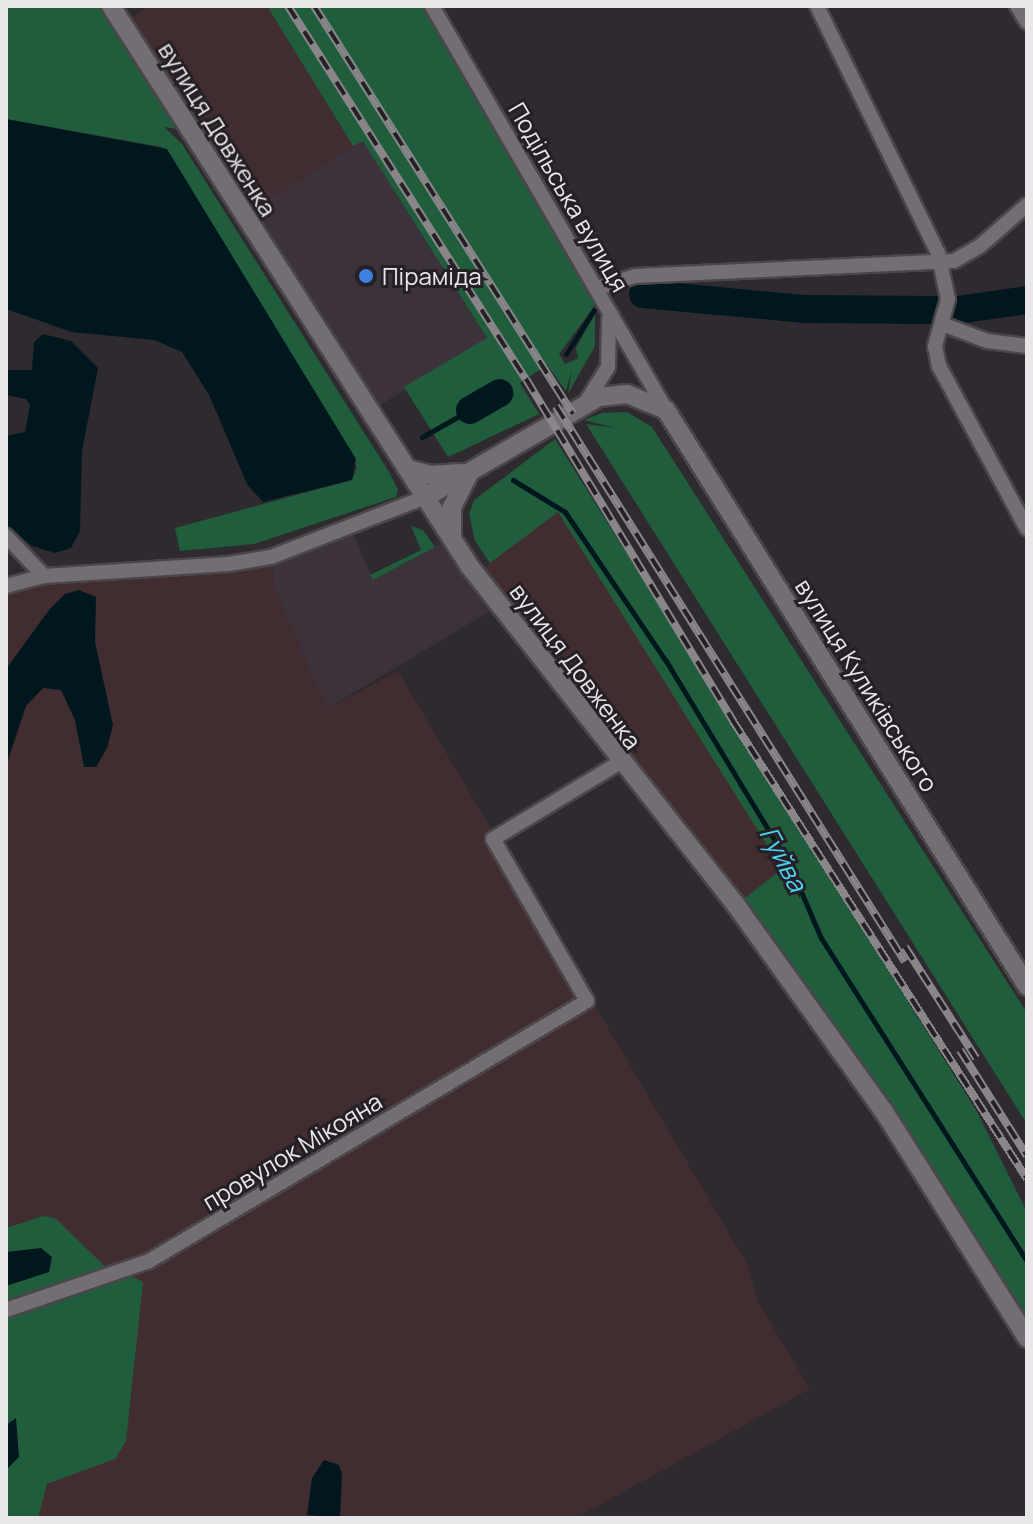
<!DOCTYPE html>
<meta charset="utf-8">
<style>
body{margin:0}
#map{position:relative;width:1033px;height:1524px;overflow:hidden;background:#2e2a2f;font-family:Manrope,sans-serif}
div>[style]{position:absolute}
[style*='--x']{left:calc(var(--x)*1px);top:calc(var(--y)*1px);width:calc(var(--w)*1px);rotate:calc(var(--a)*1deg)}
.built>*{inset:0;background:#3b323b;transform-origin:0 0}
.industrial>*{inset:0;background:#412d2f}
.green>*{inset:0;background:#205d3c}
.water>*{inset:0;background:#00171e}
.stream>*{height:5px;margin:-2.5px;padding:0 2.5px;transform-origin:2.5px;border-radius:2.5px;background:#00171e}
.river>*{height:28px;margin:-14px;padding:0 14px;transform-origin:14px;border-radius:14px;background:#00171e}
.roads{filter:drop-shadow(2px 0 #4a464a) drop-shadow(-2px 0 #4a464a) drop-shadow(0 2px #4a464a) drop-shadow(0 -2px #4a464a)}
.street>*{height:14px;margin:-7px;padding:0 7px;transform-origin:7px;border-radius:7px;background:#736e73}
.secondary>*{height:18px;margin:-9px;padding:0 9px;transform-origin:9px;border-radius:9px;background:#736e73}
.rail>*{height:8px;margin-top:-4px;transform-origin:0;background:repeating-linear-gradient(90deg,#252025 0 15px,#898589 0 30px);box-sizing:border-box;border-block:2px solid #898589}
.dots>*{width:22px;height:22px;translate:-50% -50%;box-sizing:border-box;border:4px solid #252025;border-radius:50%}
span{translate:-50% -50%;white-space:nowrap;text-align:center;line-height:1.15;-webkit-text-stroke:6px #252025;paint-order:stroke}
.street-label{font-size:24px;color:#eae7ea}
.poi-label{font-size:24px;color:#eae7ea}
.left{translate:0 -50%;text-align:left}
.water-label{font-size:26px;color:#4cd1f3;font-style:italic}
.frame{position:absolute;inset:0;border:8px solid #eae7ea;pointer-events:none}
</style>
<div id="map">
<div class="built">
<i style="left:363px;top:140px;width:234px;height:141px;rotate:58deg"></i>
<i style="clip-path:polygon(351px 529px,373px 580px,452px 538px,500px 605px,327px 709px,274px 587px,271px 557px)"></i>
</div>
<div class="industrial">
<i style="clip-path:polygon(151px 6px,267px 6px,353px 146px,244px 215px,123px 23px)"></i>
<i style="clip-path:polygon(558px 511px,783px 870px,736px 905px,476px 574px)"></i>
<i style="clip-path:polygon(271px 557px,274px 587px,327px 709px,398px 671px,747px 1264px,758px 1302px,810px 1389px,576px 1518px,6px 1518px,6px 586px)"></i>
</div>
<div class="green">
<i style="clip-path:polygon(6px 6px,112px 6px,191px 131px,164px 127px,182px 144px,389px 472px,398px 490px,396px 497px,254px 544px,180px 551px,175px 528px,352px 480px,357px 467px,162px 147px,6px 119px)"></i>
<i style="clip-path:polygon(267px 6px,431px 6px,598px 288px,593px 308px,559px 354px,565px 364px,578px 358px,576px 348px,595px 313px,595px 346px,568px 394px,572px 369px,566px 391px,547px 365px,520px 383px,539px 414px,448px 457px,404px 387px,487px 338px,363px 141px,353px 146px)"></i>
<i style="clip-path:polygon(627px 412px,652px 427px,1027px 1013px,1027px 1124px,586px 424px,616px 428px,584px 420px,602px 413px)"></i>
<i style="clip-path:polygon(555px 439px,976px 1110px,1027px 1212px,1027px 1338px,736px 905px,782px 869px,558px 512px,490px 563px,475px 541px,469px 514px,474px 500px)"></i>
<i style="clip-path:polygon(411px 526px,423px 530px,435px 547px,373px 580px,370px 575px,421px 550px)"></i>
<i style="clip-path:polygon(43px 1216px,55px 1218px,119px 1280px,134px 1277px,143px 1282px,126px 1441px,115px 1459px,47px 1484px,38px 1518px,6px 1518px,6px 1228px)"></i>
</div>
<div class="water">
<i style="clip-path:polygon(6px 119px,167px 149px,356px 459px,352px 480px,263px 502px,247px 484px,209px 395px,182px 352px,154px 340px,72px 332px,6px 309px)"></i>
<i style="clip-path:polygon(43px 334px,71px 341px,98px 368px,82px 451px,80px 531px,71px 548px,55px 553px,32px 546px,6px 524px,6px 436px,25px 432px,30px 405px,26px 399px,6px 395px,6px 370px,32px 370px,34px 342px)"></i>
<i style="clip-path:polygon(79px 590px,96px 597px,95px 642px,113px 725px,107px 748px,96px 767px,84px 767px,75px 720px,61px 690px,43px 688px,26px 706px,6px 766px,6px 669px,49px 610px,65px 594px)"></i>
<i style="clip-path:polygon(41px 1248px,52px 1257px,49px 1272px,6px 1286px,6px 1252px)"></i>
<i style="clip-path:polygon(16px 1418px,19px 1457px,6px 1470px,6px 1425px)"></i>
<i style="clip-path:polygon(324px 1460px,339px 1465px,342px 1474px,340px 1518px,307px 1515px,312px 1478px)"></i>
</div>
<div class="stream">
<i style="--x:566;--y:354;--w:52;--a:-57.5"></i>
<i style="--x:422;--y:437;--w:55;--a:-29.4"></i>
<i style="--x:513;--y:480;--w:61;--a:31.6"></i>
<i style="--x:565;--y:512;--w:180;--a:55.9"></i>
<i style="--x:666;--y:661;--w:240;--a:58.8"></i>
<i style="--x:790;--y:866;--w:78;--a:66.7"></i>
<i style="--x:821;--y:938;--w:383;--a:57.5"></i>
</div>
<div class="river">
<i style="--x:643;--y:294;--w:164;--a:5.3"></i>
<i style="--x:806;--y:309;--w:133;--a:0.4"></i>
<i style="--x:957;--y:310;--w:71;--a:-8.1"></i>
<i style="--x:470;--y:410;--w:34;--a:-30"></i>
</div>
<div class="roads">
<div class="street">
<i style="--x:432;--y:6;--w:467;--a:59.9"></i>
<i style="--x:817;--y:6;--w:275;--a:63.9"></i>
<i style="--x:938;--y:253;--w:47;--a:77.7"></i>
<i style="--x:948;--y:299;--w:49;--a:105.5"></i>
<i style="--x:935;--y:346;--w:20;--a:79"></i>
<i style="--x:939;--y:366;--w:185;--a:61.6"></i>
<i style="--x:1017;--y:6;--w:19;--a:58"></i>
<i style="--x:598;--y:288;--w:39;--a:-18"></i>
<i style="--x:635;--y:276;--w:319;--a:-2.7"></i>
<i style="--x:954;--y:261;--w:30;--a:-30"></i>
<i style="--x:980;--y:246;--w:62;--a:-41.1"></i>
<i style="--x:945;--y:325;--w:45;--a:20.9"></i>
<i style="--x:987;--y:341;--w:40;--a:7.1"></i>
<i style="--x:586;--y:402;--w:41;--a:-57.8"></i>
<i style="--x:608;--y:367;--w:49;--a:-88.8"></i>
<i style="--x:6;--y:536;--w:55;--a:46.5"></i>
<i style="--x:44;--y:576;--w:185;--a:-3.7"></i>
<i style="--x:229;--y:564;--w:43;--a:-9.5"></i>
<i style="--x:271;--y:557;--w:168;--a:-21.2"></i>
<i style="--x:6;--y:586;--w:39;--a:-15"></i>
<i style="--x:6;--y:1310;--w:151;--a:-18.9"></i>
<i style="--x:149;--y:1261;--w:509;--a:-30.69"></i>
<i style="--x:587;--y:1001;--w:187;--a:-120.1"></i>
<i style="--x:493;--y:839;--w:147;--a:-31.1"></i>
</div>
<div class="secondary">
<i style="--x:111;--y:6;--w:666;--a:57.38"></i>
<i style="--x:470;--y:567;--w:430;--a:51.8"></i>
<i style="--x:736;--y:905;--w:252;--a:54.4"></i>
<i style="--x:883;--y:1110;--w:270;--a:57.7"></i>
<i style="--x:408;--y:469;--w:24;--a:15"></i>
<i style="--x:431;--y:475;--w:30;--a:-4"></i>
<i style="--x:428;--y:496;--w:198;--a:-30.1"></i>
<i style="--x:599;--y:397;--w:28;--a:-6"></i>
<i style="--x:627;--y:394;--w:42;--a:22.3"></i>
<i style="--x:666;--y:410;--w:680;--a:57.92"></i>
<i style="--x:452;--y:535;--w:28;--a:-90"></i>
<i style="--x:452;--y:507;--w:38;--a:-63"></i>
</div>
</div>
<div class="rail">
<i style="--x:288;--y:6;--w:442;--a:57.5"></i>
<i style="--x:526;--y:379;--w:400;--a:58.8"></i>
<i style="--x:733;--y:721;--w:544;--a:57.3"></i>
<i style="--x:314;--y:6;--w:483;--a:57.6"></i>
<i style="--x:556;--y:406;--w:656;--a:57.88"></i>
<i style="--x:905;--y:947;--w:132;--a:57.4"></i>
<i style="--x:960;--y:1050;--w:125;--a:57.7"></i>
</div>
<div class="dots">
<i style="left:366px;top:276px;background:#3f7fe0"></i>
</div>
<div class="street-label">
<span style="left:218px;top:129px;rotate:58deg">вулиця Довженка</span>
<span style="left:569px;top:197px;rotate:60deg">Подільська вулиця</span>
<span style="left:576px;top:666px;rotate:53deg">вулиця Довженка</span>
<span style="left:867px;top:685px;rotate:58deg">вулиця Куликівського</span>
<span style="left:292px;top:1151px;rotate:-31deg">провулок Мікояна</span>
</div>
<div class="poi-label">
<span class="left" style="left:382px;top:276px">Піраміда</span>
</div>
<div class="water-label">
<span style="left:783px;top:859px;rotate:62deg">Гуйва</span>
</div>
<div class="frame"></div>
</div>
